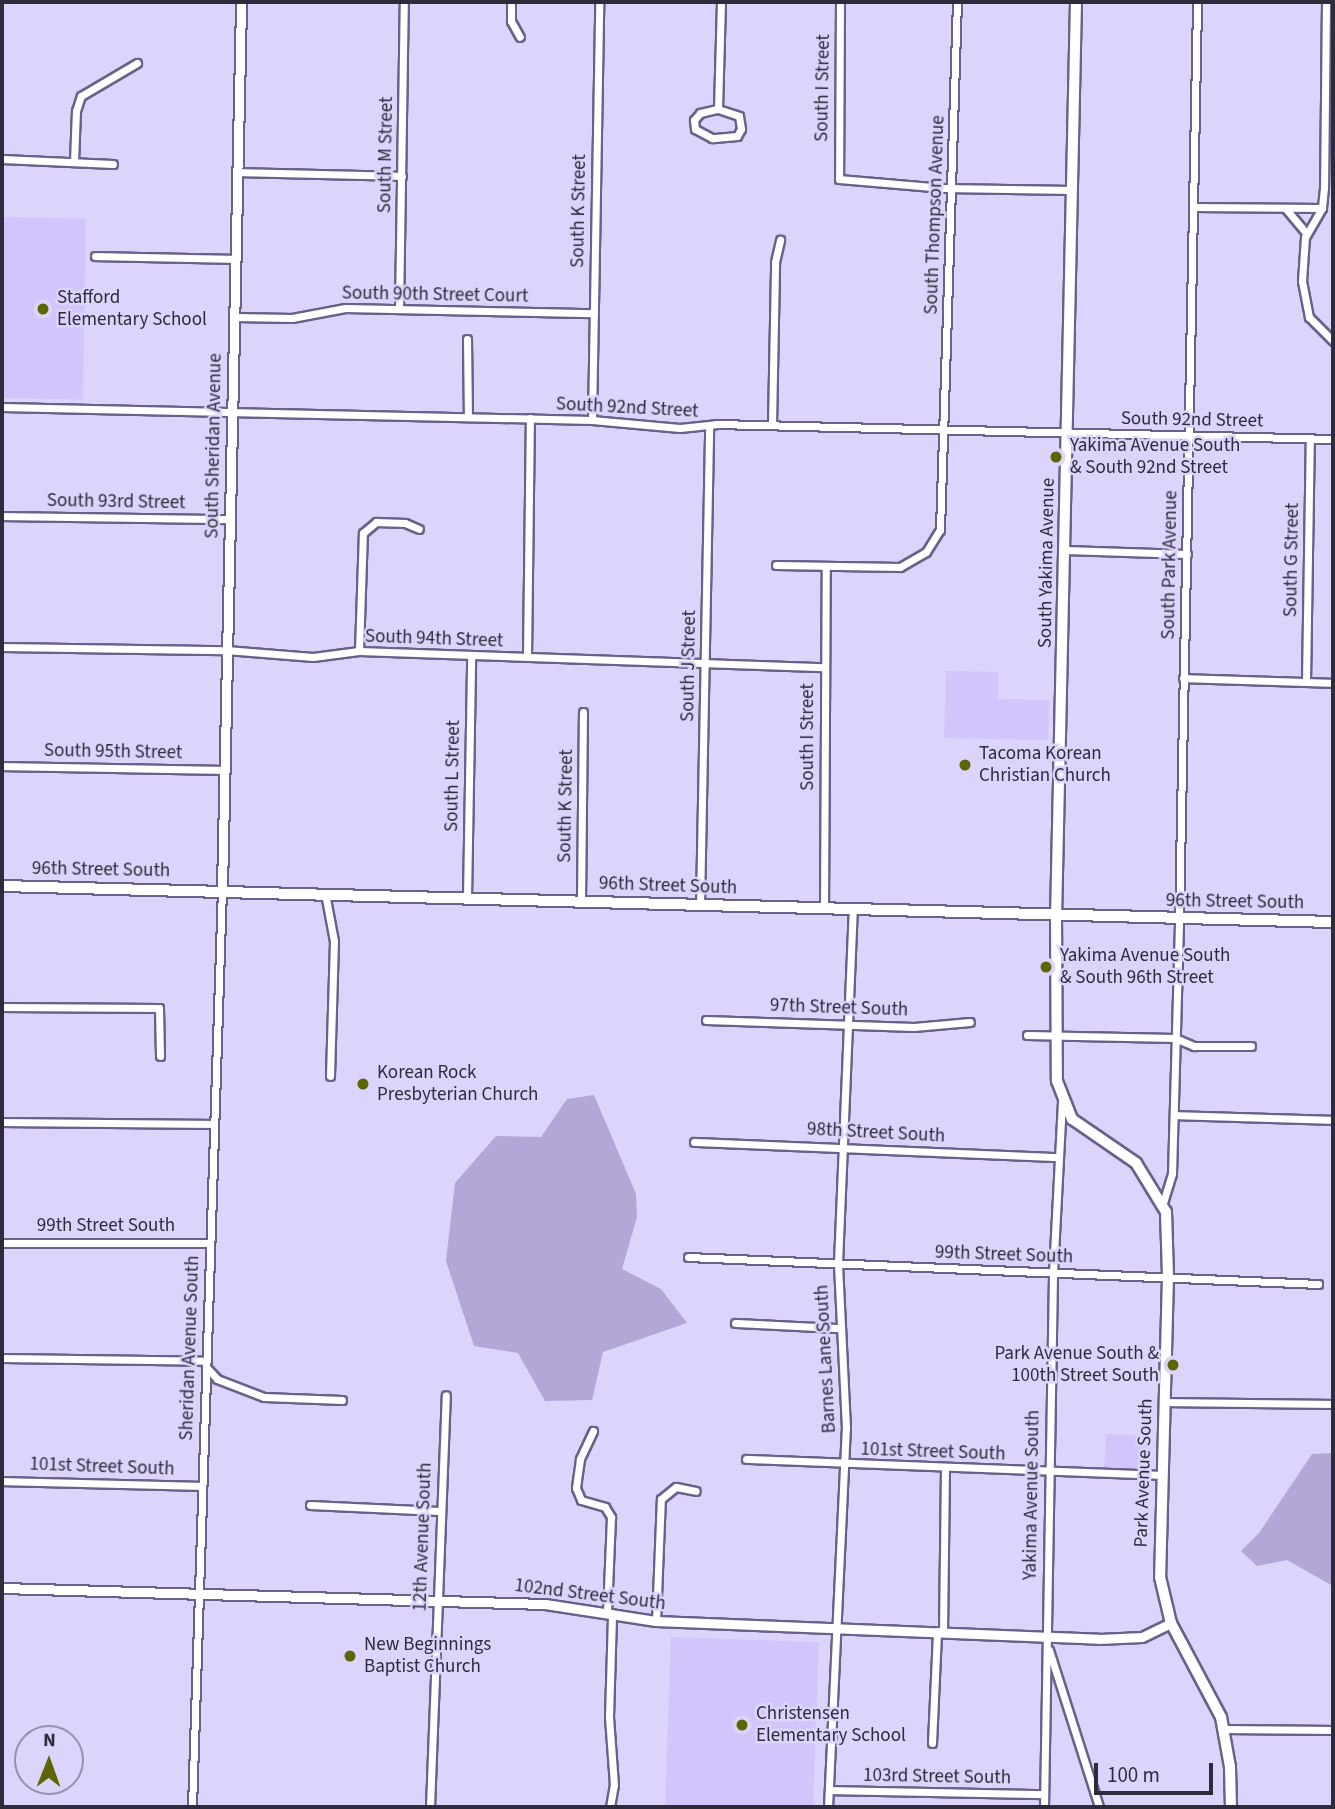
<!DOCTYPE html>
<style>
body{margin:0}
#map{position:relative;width:1335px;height:1809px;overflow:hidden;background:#dcd4fa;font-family:"Source Sans 3",sans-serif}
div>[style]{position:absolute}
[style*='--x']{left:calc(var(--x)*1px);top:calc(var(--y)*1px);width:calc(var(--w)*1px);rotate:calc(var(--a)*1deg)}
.built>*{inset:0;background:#d2c5fc;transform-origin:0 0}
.green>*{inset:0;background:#b2a7d7}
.roads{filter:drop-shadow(2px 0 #6a608a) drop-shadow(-2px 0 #6a608a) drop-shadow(0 2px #6a608a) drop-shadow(0 -2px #6a608a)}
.minor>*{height:7px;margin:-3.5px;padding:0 3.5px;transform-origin:3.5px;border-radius:3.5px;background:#fff}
.tertiary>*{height:9px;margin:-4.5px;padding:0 4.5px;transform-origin:4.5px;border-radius:4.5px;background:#fff}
.secondary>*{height:10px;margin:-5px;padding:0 5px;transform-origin:5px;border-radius:5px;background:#fff}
.dots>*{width:19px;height:19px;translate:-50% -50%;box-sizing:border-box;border:4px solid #dcd4fa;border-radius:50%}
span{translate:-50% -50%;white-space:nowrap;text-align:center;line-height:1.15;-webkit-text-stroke:5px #dcd4fa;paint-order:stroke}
.street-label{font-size:19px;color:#2f2a3c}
.poi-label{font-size:19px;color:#2f2a3c}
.left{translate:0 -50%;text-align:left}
.right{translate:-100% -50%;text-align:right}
.frame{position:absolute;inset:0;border:4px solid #2f2a3c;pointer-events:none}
.north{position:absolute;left:14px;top:1725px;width:70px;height:70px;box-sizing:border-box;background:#dcd4fa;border:2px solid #9790ae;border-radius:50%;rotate:1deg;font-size:19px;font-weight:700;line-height:28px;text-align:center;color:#2f2a3c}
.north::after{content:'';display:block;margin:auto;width:24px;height:32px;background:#5d6504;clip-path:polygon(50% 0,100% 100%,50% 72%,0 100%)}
.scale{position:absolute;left:1094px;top:1763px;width:119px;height:32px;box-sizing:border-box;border:4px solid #2f2a3c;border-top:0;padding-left:9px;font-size:21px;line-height:24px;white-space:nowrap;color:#2f2a3c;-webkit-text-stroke:5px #dcd4fa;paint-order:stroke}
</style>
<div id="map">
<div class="built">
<i style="left:2px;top:217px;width:84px;height:181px;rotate:1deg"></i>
<i style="clip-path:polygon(946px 671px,998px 672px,998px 699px,1049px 700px,1048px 740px,944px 738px)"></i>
<i style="left:1106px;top:1434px;width:45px;height:34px;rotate:3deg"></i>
<i style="left:671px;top:1637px;width:148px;height:170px;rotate:2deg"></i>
</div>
<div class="green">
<i style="clip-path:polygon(594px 1095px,636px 1194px,637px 1217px,622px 1269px,661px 1289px,687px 1323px,603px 1352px,592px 1400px,545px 1401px,518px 1353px,474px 1346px,446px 1261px,455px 1183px,496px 1136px,541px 1137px,567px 1099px)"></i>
<i style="clip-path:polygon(1333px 1453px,1333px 1586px,1287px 1560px,1257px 1566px,1241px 1551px,1259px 1533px,1312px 1454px)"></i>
</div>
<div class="roads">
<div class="minor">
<i style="--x:511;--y:2;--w:19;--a:90"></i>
<i style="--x:511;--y:21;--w:18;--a:61"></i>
<i style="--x:840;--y:2;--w:177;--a:90.3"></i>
<i style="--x:839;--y:179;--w:105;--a:4.9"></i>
<i style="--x:944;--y:188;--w:128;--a:0.9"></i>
<i style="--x:1326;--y:2;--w:186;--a:90.6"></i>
<i style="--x:1324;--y:188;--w:20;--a:96"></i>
<i style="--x:1322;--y:208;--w:34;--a:120"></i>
<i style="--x:1305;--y:237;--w:44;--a:93.9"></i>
<i style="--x:1302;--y:281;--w:37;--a:79"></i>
<i style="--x:1309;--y:317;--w:34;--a:45"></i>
<i style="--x:718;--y:109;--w:22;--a:18"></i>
<i style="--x:739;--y:116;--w:13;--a:81"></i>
<i style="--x:741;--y:129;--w:8;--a:120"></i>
<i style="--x:737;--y:136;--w:25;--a:175"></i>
<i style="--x:712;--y:138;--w:19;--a:-152"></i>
<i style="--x:695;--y:129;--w:9;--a:-96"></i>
<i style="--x:694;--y:120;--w:9;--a:-49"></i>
<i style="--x:700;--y:113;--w:18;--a:-13"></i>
<i style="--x:718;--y:109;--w:107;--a:-88.4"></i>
<i style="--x:2;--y:159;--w:111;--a:2.6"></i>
<i style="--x:74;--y:162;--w:51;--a:-87.8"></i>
<i style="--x:76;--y:111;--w:16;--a:-72"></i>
<i style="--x:81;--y:96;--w:65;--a:-30.5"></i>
<i style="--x:238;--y:172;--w:164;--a:1.4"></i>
<i style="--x:1193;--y:207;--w:129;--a:0.4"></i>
<i style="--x:1286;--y:209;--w:31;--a:50"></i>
<i style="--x:95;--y:256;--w:141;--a:1.2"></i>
<i style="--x:399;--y:309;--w:307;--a:-89.1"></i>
<i style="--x:234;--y:317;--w:58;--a:1"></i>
<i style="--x:292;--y:318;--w:54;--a:-10.7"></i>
<i style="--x:345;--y:308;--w:249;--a:1.2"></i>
<i style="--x:467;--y:339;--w:78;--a:89.3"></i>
<i style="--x:2;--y:407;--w:590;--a:1.26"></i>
<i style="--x:592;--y:420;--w:88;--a:5.2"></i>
<i style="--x:680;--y:428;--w:36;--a:-6"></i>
<i style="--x:716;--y:424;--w:617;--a:1.39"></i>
<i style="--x:592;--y:420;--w:418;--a:-89"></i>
<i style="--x:772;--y:425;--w:163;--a:-88.9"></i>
<i style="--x:775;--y:262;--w:23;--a:-77"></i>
<i style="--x:2;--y:516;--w:228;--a:0.8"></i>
<i style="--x:1065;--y:550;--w:122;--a:1.9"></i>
<i style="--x:776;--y:565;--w:124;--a:0.9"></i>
<i style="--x:900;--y:567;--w:30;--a:-30"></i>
<i style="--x:926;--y:552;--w:26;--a:-58"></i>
<i style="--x:940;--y:530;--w:528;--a:-88.16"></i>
<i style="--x:2;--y:647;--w:224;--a:0.8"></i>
<i style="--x:226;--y:650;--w:87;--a:4.6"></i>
<i style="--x:313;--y:657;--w:46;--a:-7.4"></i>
<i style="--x:359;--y:651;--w:465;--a:2"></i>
<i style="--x:359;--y:651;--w:118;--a:-88.1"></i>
<i style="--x:363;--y:533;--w:17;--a:-40"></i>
<i style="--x:376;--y:522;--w:29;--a:2"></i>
<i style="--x:405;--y:523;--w:15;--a:23"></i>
<i style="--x:527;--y:657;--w:239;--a:-89.3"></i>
<i style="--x:1183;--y:678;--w:150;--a:1.9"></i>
<i style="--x:1306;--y:682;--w:244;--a:-89.1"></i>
<i style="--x:2;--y:766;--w:221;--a:1"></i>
<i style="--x:325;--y:893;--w:49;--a:79.4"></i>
<i style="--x:334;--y:941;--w:135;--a:91.7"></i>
<i style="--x:467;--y:897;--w:241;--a:-89"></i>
<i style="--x:581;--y:901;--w:189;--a:-89.4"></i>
<i style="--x:700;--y:905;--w:477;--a:-88.9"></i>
<i style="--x:824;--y:909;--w:343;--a:-89.7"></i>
<i style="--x:2;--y:1007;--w:157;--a:0.4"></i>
<i style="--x:159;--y:1008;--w:48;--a:88.8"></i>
<i style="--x:706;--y:1020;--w:208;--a:1.9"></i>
<i style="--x:914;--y:1027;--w:56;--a:-5.1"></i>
<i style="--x:1027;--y:1035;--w:148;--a:1.2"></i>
<i style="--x:1175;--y:1038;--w:21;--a:23"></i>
<i style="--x:1194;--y:1046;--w:57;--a:0"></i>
<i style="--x:1174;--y:1115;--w:159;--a:1.8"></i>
<i style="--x:2;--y:1122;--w:212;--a:0.5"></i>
<i style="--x:694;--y:1142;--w:362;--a:2.4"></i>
<i style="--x:1163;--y:1203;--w:30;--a:-73"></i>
<i style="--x:1172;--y:1174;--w:256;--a:-88.4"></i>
<i style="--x:1179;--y:918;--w:916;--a:-88.87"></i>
<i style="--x:2;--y:1243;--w:208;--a:0"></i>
<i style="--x:688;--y:1257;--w:631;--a:2.45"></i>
<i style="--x:735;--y:1323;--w:103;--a:2.8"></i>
<i style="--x:2;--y:1358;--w:204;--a:0.8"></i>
<i style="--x:206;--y:1367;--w:16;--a:47"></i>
<i style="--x:217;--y:1379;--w:50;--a:21"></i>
<i style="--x:264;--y:1397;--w:78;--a:2.2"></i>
<i style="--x:1164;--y:1402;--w:169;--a:0.7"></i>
<i style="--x:593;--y:1431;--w:31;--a:115"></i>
<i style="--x:580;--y:1459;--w:29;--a:98"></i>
<i style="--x:576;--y:1488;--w:13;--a:67"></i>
<i style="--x:581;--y:1500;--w:25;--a:16"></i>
<i style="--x:605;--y:1507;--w:12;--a:59"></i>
<i style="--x:611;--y:1517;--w:96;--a:92.4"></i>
<i style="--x:746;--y:1459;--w:414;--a:2.2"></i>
<i style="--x:2;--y:1481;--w:199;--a:1.4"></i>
<i style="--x:310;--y:1505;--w:129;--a:2.7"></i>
<i style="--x:656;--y:1621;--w:122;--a:-87.7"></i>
<i style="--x:661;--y:1499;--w:19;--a:-39"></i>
<i style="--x:676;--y:1487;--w:20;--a:11"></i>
<i style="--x:943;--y:1632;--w:165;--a:-89.3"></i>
<i style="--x:1049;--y:1650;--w:165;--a:72.3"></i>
<i style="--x:1224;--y:1729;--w:109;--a:0.5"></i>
<i style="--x:932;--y:1743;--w:112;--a:-87.4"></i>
<i style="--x:829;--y:1790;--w:215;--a:1.1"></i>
<i style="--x:192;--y:1807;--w:917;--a:-88.13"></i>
<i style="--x:430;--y:1807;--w:412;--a:-87.8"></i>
<i style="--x:610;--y:1807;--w:22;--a:-80"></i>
<i style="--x:614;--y:1785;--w:68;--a:-94.2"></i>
<i style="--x:609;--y:1717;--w:104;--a:-88.3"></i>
<i style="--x:828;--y:1807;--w:379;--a:-87.3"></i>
<i style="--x:846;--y:1428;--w:165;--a:-92.8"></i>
<i style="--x:838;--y:1263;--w:353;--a:-87.6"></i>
<i style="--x:1044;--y:1807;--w:534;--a:-89.03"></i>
<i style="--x:1053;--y:1273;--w:171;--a:-87"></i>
</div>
<div class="tertiary">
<i style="--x:222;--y:890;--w:888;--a:-88.77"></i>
<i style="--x:2;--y:1588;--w:543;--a:1.69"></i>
<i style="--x:545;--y:1604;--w:112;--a:8.7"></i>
<i style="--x:656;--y:1621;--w:443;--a:2.3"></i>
<i style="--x:1099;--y:1639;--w:43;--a:-2.7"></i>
<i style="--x:1142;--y:1637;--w:32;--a:-26"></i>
</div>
<div class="secondary">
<i style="--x:1076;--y:2;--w:913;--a:91.25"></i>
<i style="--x:1056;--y:915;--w:166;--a:89.7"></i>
<i style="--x:1057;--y:1081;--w:41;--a:68.5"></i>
<i style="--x:1072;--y:1119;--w:78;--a:34.5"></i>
<i style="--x:1136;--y:1163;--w:57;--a:58.5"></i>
<i style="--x:1166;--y:1212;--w:64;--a:88.2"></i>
<i style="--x:1168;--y:1276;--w:301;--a:91.5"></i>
<i style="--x:1160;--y:1577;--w:47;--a:76.6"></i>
<i style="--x:1171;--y:1623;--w:106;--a:62"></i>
<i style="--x:1221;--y:1717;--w:51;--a:79.8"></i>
<i style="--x:1230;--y:1767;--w:40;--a:88.6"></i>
<i style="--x:2;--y:886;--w:1331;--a:1.55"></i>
</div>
</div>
<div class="dots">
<i style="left:43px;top:309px;background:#5d6504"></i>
<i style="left:1056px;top:457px;background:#5d6504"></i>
<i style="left:965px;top:765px;background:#5d6504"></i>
<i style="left:1046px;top:967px;background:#5d6504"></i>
<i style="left:363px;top:1084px;background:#5d6504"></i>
<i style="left:1173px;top:1365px;background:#5d6504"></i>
<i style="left:350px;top:1656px;background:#5d6504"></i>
<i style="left:742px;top:1725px;background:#5d6504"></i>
</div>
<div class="street-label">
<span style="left:823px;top:88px;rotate:-89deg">South I Street</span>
<span style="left:386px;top:155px;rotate:-89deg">South M Street</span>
<span style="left:579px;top:211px;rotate:-89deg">South K Street</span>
<span style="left:935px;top:215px;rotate:-88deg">South Thompson Avenue</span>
<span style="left:435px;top:295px;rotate:1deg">South 90th Street Court</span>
<span style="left:627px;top:408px;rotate:3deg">South 92nd Street</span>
<span style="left:1192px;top:420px;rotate:1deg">South 92nd Street</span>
<span style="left:214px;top:446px;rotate:-89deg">South Sheridan Avenue</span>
<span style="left:116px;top:502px;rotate:1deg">South 93rd Street</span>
<span style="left:1292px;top:560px;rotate:-89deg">South G Street</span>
<span style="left:1047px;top:563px;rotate:-89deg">South Yakima Avenue</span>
<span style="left:1170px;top:565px;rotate:-89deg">South Park Avenue</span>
<span style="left:434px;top:639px;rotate:2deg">South 94th Street</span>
<span style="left:689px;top:666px;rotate:-89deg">South J Street</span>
<span style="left:808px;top:737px;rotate:-90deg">South I Street</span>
<span style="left:113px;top:752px;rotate:1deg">South 95th Street</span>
<span style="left:453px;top:776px;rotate:-89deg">South L Street</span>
<span style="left:566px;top:806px;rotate:-89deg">South K Street</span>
<span style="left:101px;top:870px;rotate:1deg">96th Street South</span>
<span style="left:668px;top:886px;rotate:2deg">96th Street South</span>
<span style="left:1235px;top:902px;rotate:1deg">96th Street South</span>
<span style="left:839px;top:1008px;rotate:2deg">97th Street South</span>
<span style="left:876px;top:1133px;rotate:3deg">98th Street South</span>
<span style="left:106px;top:1226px">99th Street South</span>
<span style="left:1004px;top:1255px;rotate:2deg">99th Street South</span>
<span style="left:190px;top:1348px;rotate:-88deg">Sheridan Avenue South</span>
<span style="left:826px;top:1359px;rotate:-93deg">Barnes Lane South</span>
<span style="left:933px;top:1452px;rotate:2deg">101st Street South</span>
<span style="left:102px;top:1467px;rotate:2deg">101st Street South</span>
<span style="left:1144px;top:1473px;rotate:-88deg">Park Avenue South</span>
<span style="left:1032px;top:1495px;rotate:-89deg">Yakima Avenue South</span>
<span style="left:423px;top:1537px;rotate:-88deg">12th Avenue South</span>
<span style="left:590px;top:1595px;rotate:7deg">102nd Street South</span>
<span style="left:937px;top:1777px;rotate:1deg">103rd Street South</span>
</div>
<div class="poi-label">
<span class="left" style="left:57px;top:309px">Stafford<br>Elementary School</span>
<span class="left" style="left:1070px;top:457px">Yakima Avenue South<br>&amp; South 92nd Street</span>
<span class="left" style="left:979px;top:765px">Tacoma Korean<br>Christian Church</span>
<span class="left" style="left:1060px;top:967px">Yakima Avenue South<br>&amp; South 96th Street</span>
<span class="left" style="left:377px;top:1084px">Korean Rock<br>Presbyterian Church</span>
<span class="right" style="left:1159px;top:1365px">Park Avenue South &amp;<br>100th Street South</span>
<span class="left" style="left:364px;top:1656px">New Beginnings<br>Baptist Church</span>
<span class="left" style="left:756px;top:1725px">Christensen<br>Elementary School</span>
</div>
<div class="frame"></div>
<div class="north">N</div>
<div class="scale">100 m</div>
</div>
